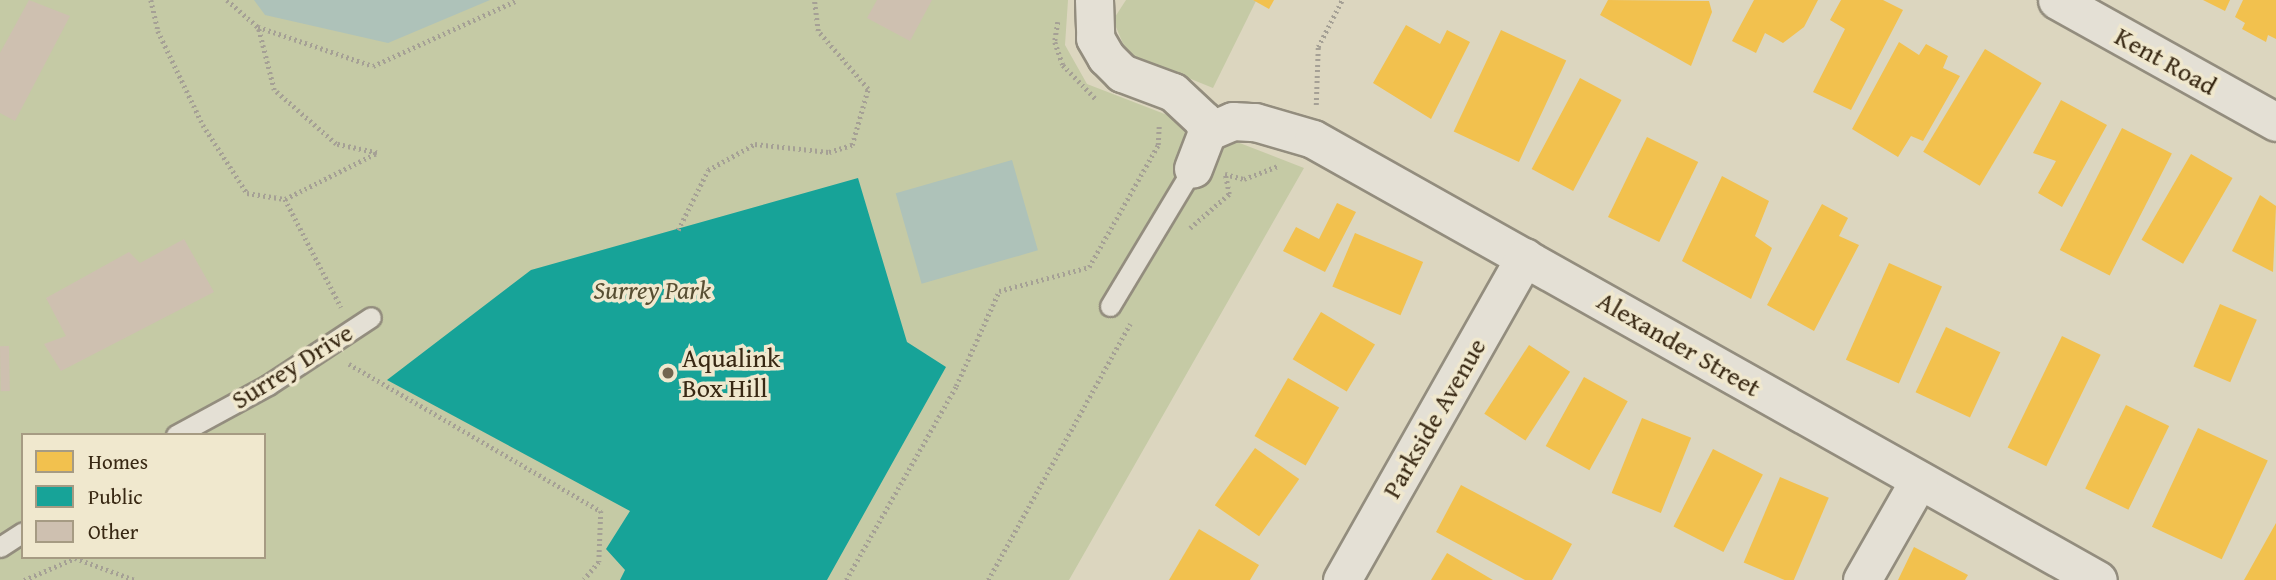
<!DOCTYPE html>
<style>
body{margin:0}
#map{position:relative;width:2276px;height:580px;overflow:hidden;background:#dcd6bf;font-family:"Gentium Book Plus",serif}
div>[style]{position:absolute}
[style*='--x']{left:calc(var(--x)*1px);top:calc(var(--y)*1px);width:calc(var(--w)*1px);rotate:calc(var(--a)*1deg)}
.green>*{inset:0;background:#c5caa5}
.water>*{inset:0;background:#aec2b9;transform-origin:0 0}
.homes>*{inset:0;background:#f2c14e;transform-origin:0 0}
.public>*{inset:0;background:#17a398}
.building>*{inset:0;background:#cec0b0;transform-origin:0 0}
.path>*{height:4.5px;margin-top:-2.25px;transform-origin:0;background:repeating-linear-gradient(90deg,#a5a095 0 2px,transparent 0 5.5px)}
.roads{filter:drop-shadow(2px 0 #938d7e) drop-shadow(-2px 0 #938d7e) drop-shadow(0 2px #938d7e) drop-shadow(0 -2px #938d7e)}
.lane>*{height:19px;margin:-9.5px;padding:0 9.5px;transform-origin:9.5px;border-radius:9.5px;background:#e4e0d5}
.street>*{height:37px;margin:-18.5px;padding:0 18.5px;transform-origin:18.5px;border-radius:18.5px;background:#e4e0d5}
.dots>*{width:19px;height:19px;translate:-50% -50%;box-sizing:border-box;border:4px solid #f0e8ce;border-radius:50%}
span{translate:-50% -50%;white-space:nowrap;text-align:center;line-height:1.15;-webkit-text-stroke:7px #f0e8ce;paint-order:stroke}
.street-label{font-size:26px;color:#382813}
.park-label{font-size:26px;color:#574e32;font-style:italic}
.poi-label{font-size:26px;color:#382813}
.left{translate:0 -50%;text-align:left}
.legend{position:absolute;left:21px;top:433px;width:245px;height:126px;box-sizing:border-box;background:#f0e8ce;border:2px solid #a69b83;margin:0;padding:9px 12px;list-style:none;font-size:21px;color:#382813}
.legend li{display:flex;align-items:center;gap:14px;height:35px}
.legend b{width:35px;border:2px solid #a69b83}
</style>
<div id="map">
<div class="green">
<i style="clip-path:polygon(evenodd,0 0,1068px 0,1065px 45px,1087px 84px,1304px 168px,1069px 580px,0 580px,0 0,23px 435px,264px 435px,264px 557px,23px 557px,23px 435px)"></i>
<i style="clip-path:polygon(1126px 0,1253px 0,1256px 1px,1213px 88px,1127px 53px,1113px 20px)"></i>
</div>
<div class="water">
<i style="clip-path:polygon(254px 0,490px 0,388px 43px,265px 15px)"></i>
<i style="left:1012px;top:160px;width:94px;height:121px;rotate:74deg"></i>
</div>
<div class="homes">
<i style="clip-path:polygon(1253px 0,1274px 0,1269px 9px)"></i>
<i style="clip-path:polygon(1608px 0,1709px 1px,1712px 12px,1691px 66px,1600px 15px)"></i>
<i style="clip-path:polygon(1754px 0,1818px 0,1804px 27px,1783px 43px,1765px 33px,1756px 53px,1732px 41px)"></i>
<i style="clip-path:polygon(1841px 0,1883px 0,1903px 10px,1851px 110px,1813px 92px,1845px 29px,1830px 20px)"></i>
<i style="clip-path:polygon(2203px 0,2230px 0,2225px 11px)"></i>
<i style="clip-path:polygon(2243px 0,2276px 0,2276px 39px,2268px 35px,2266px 42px,2242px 29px,2245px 23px,2235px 17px)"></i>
<i style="clip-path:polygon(1406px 25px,1440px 44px,1447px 30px,1470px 42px,1431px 119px,1373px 83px)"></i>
<i style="left:1501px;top:30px;width:72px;height:112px;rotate:25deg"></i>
<i style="clip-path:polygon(1899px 42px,1919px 55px,1926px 44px,1948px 56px,1943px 68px,1960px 76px,1923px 141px,1911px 136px,1898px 157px,1852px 129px)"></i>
<i style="left:1985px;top:49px;width:66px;height:120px;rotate:31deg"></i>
<i style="left:1580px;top:78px;width:47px;height:103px;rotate:28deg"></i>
<i style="clip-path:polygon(2061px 100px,2107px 125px,2062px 207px,2038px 193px,2056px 161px,2033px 153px)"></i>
<i style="left:2122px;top:128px;width:56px;height:137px;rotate:27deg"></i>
<i style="left:1647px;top:137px;width:57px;height:89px;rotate:26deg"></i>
<i style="left:2191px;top:154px;width:48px;height:99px;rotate:30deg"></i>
<i style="clip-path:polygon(1722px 176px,1769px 201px,1755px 236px,1772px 248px,1751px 299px,1682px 261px)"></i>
<i style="clip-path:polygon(2260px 195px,2276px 206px,2273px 272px,2232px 251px)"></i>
<i style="clip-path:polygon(1337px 203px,1356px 212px,1325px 272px,1283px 251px,1296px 227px,1319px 239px)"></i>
<i style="clip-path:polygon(1822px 204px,1848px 218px,1839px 236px,1859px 245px,1814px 331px,1767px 305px)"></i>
<i style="left:1355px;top:233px;width:74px;height:58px;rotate:23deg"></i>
<i style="left:1889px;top:263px;width:58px;height:106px;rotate:24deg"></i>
<i style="left:2220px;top:304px;width:40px;height:68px;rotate:23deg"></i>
<i style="left:1321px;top:312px;width:63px;height:55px;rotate:31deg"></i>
<i style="left:1946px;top:327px;width:60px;height:72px;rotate:25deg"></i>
<i style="left:2062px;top:336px;width:43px;height:124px;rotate:26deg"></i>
<i style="left:1529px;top:345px;width:49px;height:82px;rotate:33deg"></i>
<i style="left:1584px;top:377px;width:50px;height:79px;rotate:29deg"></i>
<i style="left:1288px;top:378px;width:59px;height:67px;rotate:30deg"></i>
<i style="left:2126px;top:405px;width:48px;height:93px;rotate:26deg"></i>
<i style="left:1642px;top:418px;width:53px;height:81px;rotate:22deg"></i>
<i style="left:2198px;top:428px;width:77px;height:109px;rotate:25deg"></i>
<i style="left:1255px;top:448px;width:54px;height:70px;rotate:35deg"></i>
<i style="left:1713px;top:449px;width:56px;height:87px;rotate:27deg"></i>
<i style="left:1780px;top:477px;width:53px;height:93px;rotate:23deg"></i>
<i style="clip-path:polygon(1461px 485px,1572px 544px,1552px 580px,1525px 580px,1436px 532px)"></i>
<i style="clip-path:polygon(2276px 523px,2276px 580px,2244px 580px)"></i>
<i style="clip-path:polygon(1199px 529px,1259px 565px,1250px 580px,1169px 580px)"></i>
<i style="clip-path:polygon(1914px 547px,1968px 575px,1965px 580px,1898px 580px)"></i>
<i style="clip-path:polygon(1447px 553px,1493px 580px,1431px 580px)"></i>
</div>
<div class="public">
<i style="clip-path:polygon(858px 178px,907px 342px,946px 367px,827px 580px,620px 580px,625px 570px,606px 549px,630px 511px,387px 380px,531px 270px)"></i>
</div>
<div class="building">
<i style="clip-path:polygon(29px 0,70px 16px,15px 121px,0 113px,0 53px)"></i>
<i style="clip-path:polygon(877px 0,932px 0,910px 41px,867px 18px)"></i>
<i style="clip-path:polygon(184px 239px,214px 292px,61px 371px,44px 344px,66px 336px,46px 298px,129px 252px,140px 263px)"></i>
<i style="left:9px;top:346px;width:45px;height:9px;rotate:89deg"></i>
</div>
<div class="path">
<i style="--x:151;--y:0;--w:32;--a:77"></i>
<i style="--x:158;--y:31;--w:104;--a:64.4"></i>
<i style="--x:203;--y:125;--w:81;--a:57.1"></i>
<i style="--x:247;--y:193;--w:38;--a:9"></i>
<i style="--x:285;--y:199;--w:103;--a:-26.6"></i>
<i style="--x:377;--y:153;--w:42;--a:-167.6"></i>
<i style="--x:336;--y:144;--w:82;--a:-138.9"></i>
<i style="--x:274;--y:90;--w:65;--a:-104.3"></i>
<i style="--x:227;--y:0;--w:41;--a:41.1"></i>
<i style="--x:258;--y:27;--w:121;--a:18.7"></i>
<i style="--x:373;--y:66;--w:159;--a:-24.5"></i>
<i style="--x:1058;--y:22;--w:20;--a:99"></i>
<i style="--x:1055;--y:42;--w:24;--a:71"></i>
<i style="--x:1063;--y:65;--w:47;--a:45.9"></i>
<i style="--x:1316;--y:105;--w:58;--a:-88"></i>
<i style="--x:1318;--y:47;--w:53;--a:-62.9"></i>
<i style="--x:285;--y:199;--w:122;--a:62.6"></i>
<i style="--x:1190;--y:228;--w:52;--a:-41.1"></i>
<i style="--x:1229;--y:194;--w:20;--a:-101"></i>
<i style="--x:1225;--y:174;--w:20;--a:15"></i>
<i style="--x:1244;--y:179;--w:36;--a:-21"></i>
<i style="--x:678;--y:230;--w:67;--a:-63.4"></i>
<i style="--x:708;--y:170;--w:54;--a:-29"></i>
<i style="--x:755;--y:144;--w:74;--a:6.2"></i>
<i style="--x:829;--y:152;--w:24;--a:-17"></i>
<i style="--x:852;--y:145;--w:58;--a:-74.1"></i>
<i style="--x:868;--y:89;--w:77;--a:-130.8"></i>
<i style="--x:818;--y:31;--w:31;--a:-97"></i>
<i style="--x:349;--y:364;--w:292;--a:30.3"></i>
<i style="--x:601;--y:511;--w:51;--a:92.2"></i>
<i style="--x:599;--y:562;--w:23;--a:130"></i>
<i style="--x:24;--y:580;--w:56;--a:-23.3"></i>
<i style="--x:75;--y:558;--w:64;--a:20.1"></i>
<i style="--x:846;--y:580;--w:223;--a:-60.4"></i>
<i style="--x:956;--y:386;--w:104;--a:-65.6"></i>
<i style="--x:999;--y:291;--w:93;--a:-14.9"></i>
<i style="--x:1089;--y:267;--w:140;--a:-60.5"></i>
<i style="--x:1158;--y:145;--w:21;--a:-87"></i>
<i style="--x:988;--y:580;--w:293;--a:-61"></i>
</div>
<div class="roads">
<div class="lane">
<i style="--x:1110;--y:306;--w:161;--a:-59"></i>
<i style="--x:176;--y:435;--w:105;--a:-28.5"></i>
<i style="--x:268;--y:385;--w:123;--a:-33.4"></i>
<i style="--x:0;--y:547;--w:27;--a:-33"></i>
</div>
<div class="street">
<i style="--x:1094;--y:0;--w:38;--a:88"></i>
<i style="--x:1095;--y:38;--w:22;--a:60"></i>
<i style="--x:1106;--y:57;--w:23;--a:45"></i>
<i style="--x:1122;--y:73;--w:54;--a:20.4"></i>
<i style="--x:1173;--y:92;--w:41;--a:43"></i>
<i style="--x:1203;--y:120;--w:13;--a:72"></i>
<i style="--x:1207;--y:132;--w:39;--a:111"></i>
<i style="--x:2057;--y:0;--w:251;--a:29.1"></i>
<i style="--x:1207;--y:132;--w:28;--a:-23"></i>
<i style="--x:1233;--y:121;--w:22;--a:3"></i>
<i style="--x:1255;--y:122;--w:60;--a:16.3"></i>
<i style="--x:1313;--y:139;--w:900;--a:29.33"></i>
<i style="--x:1342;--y:580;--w:371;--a:-60.5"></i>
<i style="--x:1862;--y:580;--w:115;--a:-60.3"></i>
</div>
</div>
<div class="dots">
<i style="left:668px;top:373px;background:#71654f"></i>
</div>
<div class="street-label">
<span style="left:2166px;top:61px;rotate:29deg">Kent Road</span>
<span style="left:1679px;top:344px;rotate:30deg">Alexander Street</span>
<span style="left:292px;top:366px;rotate:-32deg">Surrey Drive</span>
<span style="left:1434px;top:418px;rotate:-60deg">Parkside Avenue</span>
</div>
<div class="park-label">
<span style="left:652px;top:290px">Surrey Park</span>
</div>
<div class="poi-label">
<span class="left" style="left:682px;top:373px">Aqualink<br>Box Hill</span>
</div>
<ul class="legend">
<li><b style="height:19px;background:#f2c14e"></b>Homes</li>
<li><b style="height:19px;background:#17a398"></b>Public</li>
<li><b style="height:19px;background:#cec0b0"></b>Other</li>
</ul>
</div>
